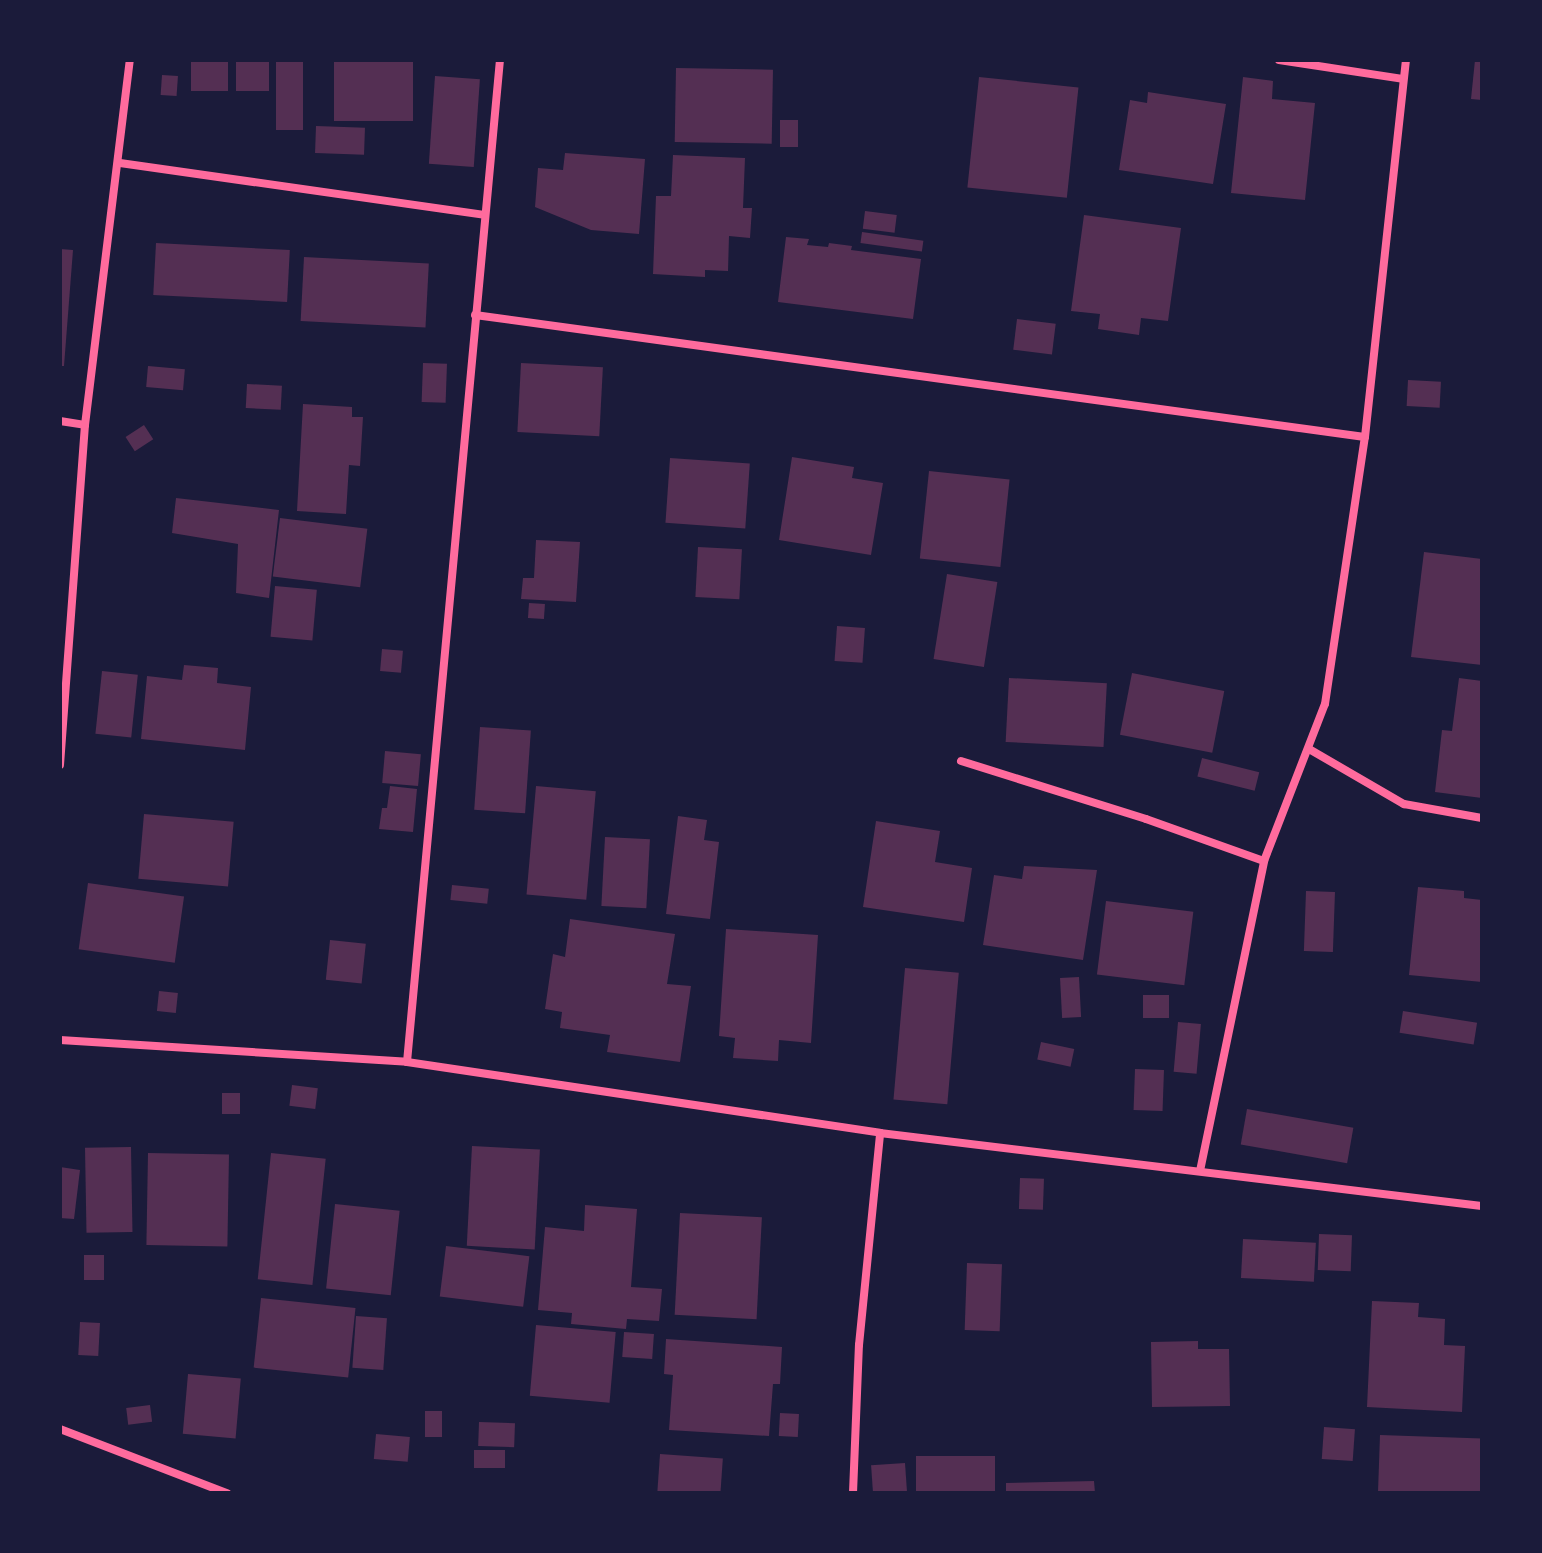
<!DOCTYPE html>
<style>
body{margin:0}
#map{position:relative;width:1542px;height:1553px;overflow:hidden;background:#1b1b3a;font-family:"Varela Round",sans-serif}
div>[style]{position:absolute}
[style*='--x']{left:calc(var(--x)*1px);top:calc(var(--y)*1px);width:calc(var(--w)*1px);rotate:calc(var(--a)*1deg)}
.building>*{inset:0;background:#542f53;transform-origin:0 0}
.minor>*{height:8px;margin:-4px;padding:0 4px;transform-origin:4px;border-radius:4px;background:#ff6b9d}
span{translate:-50% -50%;white-space:nowrap;text-align:center;line-height:1.15;-webkit-text-stroke:7px #1b1b3a;paint-order:stroke}
.frame{position:absolute;inset:0;border:62px solid #1b1b3a;pointer-events:none}
</style>
<div id="map">
<div class="building">
<i style="left:191px;top:60px;width:37px;height:31px"></i>
<i style="left:236px;top:60px;width:33px;height:31px"></i>
<i style="left:276px;top:60px;width:27px;height:70px"></i>
<i style="left:334px;top:60px;width:79px;height:61px"></i>
<i style="clip-path:polygon(1475px 60px,1482px 60px,1482px 100px,1471px 99px)"></i>
<i style="left:676px;top:68px;width:97px;height:74px;rotate:1deg"></i>
<i style="left:162px;top:75px;width:16px;height:20px;rotate:4deg"></i>
<i style="left:435px;top:76px;width:45px;height:88px;rotate:4deg"></i>
<i style="left:979px;top:77px;width:100px;height:111px;rotate:6deg"></i>
<i style="clip-path:polygon(1243px 77px,1273px 81px,1272px 99px,1315px 103px,1305px 200px,1231px 193px)"></i>
<i style="clip-path:polygon(1148px 92px,1226px 104px,1213px 184px,1119px 170px,1130px 100px,1147px 103px)"></i>
<i style="left:780px;top:120px;width:18px;height:27px"></i>
<i style="left:316px;top:126px;width:49px;height:27px;rotate:2deg"></i>
<i style="clip-path:polygon(565px 153px,645px 159px,639px 234px,591px 230px,535px 207px,538px 168px,563px 170px)"></i>
<i style="clip-path:polygon(673px 155px,745px 158px,743px 208px,752px 208px,750px 238px,729px 236px,728px 271px,705px 270px,705px 277px,653px 274px,656px 196px,671px 196px)"></i>
<i style="left:865px;top:211px;width:32px;height:18px;rotate:7deg"></i>
<i style="clip-path:polygon(1084px 215px,1181px 228px,1168px 321px,1141px 318px,1139px 335px,1098px 329px,1100px 314px,1071px 311px)"></i>
<i style="left:862px;top:232px;width:62px;height:11px;rotate:8deg"></i>
<i style="clip-path:polygon(786px 237px,809px 239px,807px 245px,828px 247px,829px 243px,852px 246px,851px 250px,921px 259px,913px 319px,778px 302px)"></i>
<i style="left:156px;top:243px;width:134px;height:52px;rotate:3deg"></i>
<i style="clip-path:polygon(60px 249px,73px 250px,64px 366px,60px 366px)"></i>
<i style="left:304px;top:257px;width:125px;height:64px;rotate:3deg"></i>
<i style="left:1017px;top:319px;width:39px;height:31px;rotate:7deg"></i>
<i style="left:423px;top:363px;width:24px;height:39px;rotate:2deg"></i>
<i style="left:521px;top:363px;width:82px;height:69px;rotate:3deg"></i>
<i style="left:148px;top:366px;width:37px;height:21px;rotate:5deg"></i>
<i style="left:1408px;top:380px;width:33px;height:26px;rotate:3deg"></i>
<i style="left:247px;top:384px;width:35px;height:24px;rotate:3deg"></i>
<i style="clip-path:polygon(303px 404px,352px 407px,352px 417px,363px 417px,360px 466px,349px 465px,346px 514px,297px 511px)"></i>
<i style="left:144px;top:425px;width:17px;height:22px;rotate:57deg"></i>
<i style="clip-path:polygon(792px 457px,854px 467px,852px 478px,883px 483px,871px 555px,779px 540px)"></i>
<i style="left:670px;top:458px;width:80px;height:65px;rotate:4deg"></i>
<i style="left:929px;top:471px;width:81px;height:88px;rotate:6deg"></i>
<i style="clip-path:polygon(176px 498px,279px 510px,269px 598px,236px 593px,238px 544px,172px 533px)"></i>
<i style="left:280px;top:518px;width:88px;height:59px;rotate:7deg"></i>
<i style="clip-path:polygon(536px 540px,580px 542px,576px 602px,521px 599px,523px 578px,534px 578px)"></i>
<i style="left:698px;top:547px;width:44px;height:50px;rotate:3deg"></i>
<i style="clip-path:polygon(1424px 552px,1482px 559px,1482px 665px,1411px 657px)"></i>
<i style="left:947px;top:574px;width:51px;height:86px;rotate:9deg"></i>
<i style="left:275px;top:586px;width:42px;height:51px;rotate:5deg"></i>
<i style="left:529px;top:603px;width:16px;height:15px;rotate:4deg"></i>
<i style="left:837px;top:626px;width:28px;height:35px;rotate:4deg"></i>
<i style="left:382px;top:649px;width:21px;height:22px;rotate:5deg"></i>
<i style="clip-path:polygon(184px 665px,218px 668px,217px 683px,251px 687px,245px 750px,141px 739px,147px 676px,182px 680px)"></i>
<i style="left:102px;top:671px;width:36px;height:63px;rotate:6deg"></i>
<i style="left:1132px;top:673px;width:94px;height:63px;rotate:11deg"></i>
<i style="left:1009px;top:678px;width:98px;height:64px;rotate:3deg"></i>
<i style="clip-path:polygon(1459px 678px,1482px 681px,1482px 798px,1435px 792px,1442px 730px,1452px 731px)"></i>
<i style="left:480px;top:727px;width:51px;height:83px;rotate:4deg"></i>
<i style="left:385px;top:751px;width:36px;height:32px;rotate:5deg"></i>
<i style="left:1202px;top:758px;width:59px;height:19px;rotate:14deg"></i>
<i style="clip-path:polygon(390px 786px,417px 789px,413px 832px,379px 829px,382px 808px,387px 808px)"></i>
<i style="left:536px;top:786px;width:60px;height:109px;rotate:5deg"></i>
<i style="left:144px;top:814px;width:90px;height:65px;rotate:5deg"></i>
<i style="clip-path:polygon(678px 816px,707px 820px,704px 840px,719px 842px,710px 919px,666px 914px)"></i>
<i style="clip-path:polygon(876px 821px,940px 831px,935px 862px,972px 868px,964px 922px,863px 907px)"></i>
<i style="left:605px;top:837px;width:45px;height:69px;rotate:3deg"></i>
<i style="clip-path:polygon(1024px 866px,1097px 870px,1083px 960px,983px 945px,994px 875px,1022px 879px)"></i>
<i style="left:88px;top:883px;width:97px;height:67px;rotate:8deg"></i>
<i style="left:452px;top:885px;width:37px;height:15px;rotate:6deg"></i>
<i style="clip-path:polygon(1418px 887px,1464px 891px,1464px 898px,1482px 900px,1482px 982px,1409px 975px)"></i>
<i style="left:1306px;top:891px;width:29px;height:60px;rotate:2deg"></i>
<i style="left:1106px;top:901px;width:88px;height:74px;rotate:7deg"></i>
<i style="clip-path:polygon(570px 919px,675px 934px,667px 984px,691px 986px,680px 1062px,607px 1052px,610px 1035px,560px 1028px,562px 1012px,545px 1009px,553px 954px,565px 957px)"></i>
<i style="clip-path:polygon(726px 929px,818px 935px,811px 1043px,779px 1040px,778px 1061px,733px 1058px,735px 1038px,719px 1036px)"></i>
<i style="left:330px;top:940px;width:36px;height:40px;rotate:6deg"></i>
<i style="left:905px;top:968px;width:54px;height:132px;rotate:5deg"></i>
<i style="left:1079px;top:977px;width:40px;height:19px;rotate:87deg"></i>
<i style="left:159px;top:991px;width:19px;height:20px;rotate:6deg"></i>
<i style="left:1143px;top:995px;width:26px;height:23px"></i>
<i style="left:1403px;top:1011px;width:75px;height:22px;rotate:9deg"></i>
<i style="left:1178px;top:1022px;width:23px;height:50px;rotate:5deg"></i>
<i style="left:1041px;top:1042px;width:34px;height:18px;rotate:12deg"></i>
<i style="left:1135px;top:1069px;width:29px;height:41px;rotate:2deg"></i>
<i style="left:292px;top:1085px;width:26px;height:21px;rotate:7deg"></i>
<i style="left:222px;top:1093px;width:18px;height:21px"></i>
<i style="left:1247px;top:1109px;width:108px;height:36px;rotate:10deg"></i>
<i style="left:472px;top:1146px;width:68px;height:100px;rotate:3deg"></i>
<i style="left:131px;top:1147px;width:85px;height:46px;rotate:89deg"></i>
<i style="left:148px;top:1153px;width:81px;height:92px;rotate:1deg"></i>
<i style="left:271px;top:1153px;width:55px;height:127px;rotate:6deg"></i>
<i style="clip-path:polygon(60px 1167px,80px 1170px,74px 1219px,60px 1218px)"></i>
<i style="left:1020px;top:1178px;width:24px;height:31px;rotate:2deg"></i>
<i style="left:335px;top:1204px;width:65px;height:85px;rotate:6deg"></i>
<i style="clip-path:polygon(585px 1205px,637px 1209px,631px 1287px,662px 1289px,659px 1321px,627px 1319px,626px 1329px,571px 1324px,572px 1313px,538px 1310px,545px 1227px,584px 1231px)"></i>
<i style="left:680px;top:1213px;width:82px;height:102px;rotate:3deg"></i>
<i style="left:1319px;top:1234px;width:33px;height:36px;rotate:2deg"></i>
<i style="left:1243px;top:1239px;width:73px;height:39px;rotate:3deg"></i>
<i style="left:446px;top:1246px;width:84px;height:51px;rotate:7deg"></i>
<i style="left:84px;top:1255px;width:20px;height:25px"></i>
<i style="left:967px;top:1263px;width:35px;height:67px;rotate:2deg"></i>
<i style="left:261px;top:1298px;width:95px;height:70px;rotate:6deg"></i>
<i style="clip-path:polygon(1372px 1301px,1419px 1303px,1418px 1317px,1445px 1319px,1444px 1345px,1465px 1346px,1462px 1412px,1367px 1407px)"></i>
<i style="left:356px;top:1316px;width:31px;height:52px;rotate:4deg"></i>
<i style="left:80px;top:1322px;width:20px;height:33px;rotate:3deg"></i>
<i style="left:536px;top:1325px;width:80px;height:71px;rotate:5deg"></i>
<i style="left:624px;top:1332px;width:30px;height:25px;rotate:4deg"></i>
<i style="clip-path:polygon(666px 1339px,782px 1347px,780px 1384px,773px 1384px,769px 1436px,669px 1430px,673px 1375px,664px 1374px)"></i>
<i style="clip-path:polygon(1198px 1341px,1198px 1349px,1229px 1349px,1230px 1406px,1152px 1407px,1151px 1342px)"></i>
<i style="left:188px;top:1374px;width:53px;height:60px;rotate:5deg"></i>
<i style="left:150px;top:1405px;width:17px;height:24px;rotate:83deg"></i>
<i style="left:425px;top:1411px;width:17px;height:26px"></i>
<i style="left:780px;top:1413px;width:19px;height:23px;rotate:3deg"></i>
<i style="left:479px;top:1422px;width:36px;height:24px;rotate:2deg"></i>
<i style="left:1324px;top:1427px;width:31px;height:32px;rotate:4deg"></i>
<i style="left:376px;top:1434px;width:34px;height:25px;rotate:5deg"></i>
<i style="left:1380px;top:1435px;width:102px;height:58px;rotate:2deg"></i>
<i style="left:474px;top:1450px;width:31px;height:18px"></i>
<i style="left:660px;top:1454px;width:63px;height:39px;rotate:4deg"></i>
<i style="left:916px;top:1456px;width:79px;height:37px"></i>
<i style="left:905px;top:1463px;width:30px;height:34px;rotate:86deg"></i>
<i style="clip-path:polygon(1094px 1481px,1095px 1493px,1006px 1493px,1006px 1483px)"></i>
</div>
<div class="minor">
<i style="--x:1279;--y:60;--w:125;--a:8.7"></i>
<i style="--x:120;--y:163;--w:368;--a:8.1"></i>
<i style="--x:475;--y:315;--w:898;--a:7.81"></i>
<i style="--x:60;--y:421;--w:25;--a:9"></i>
<i style="--x:1309;--y:749;--w:110;--a:30.1"></i>
<i style="--x:1404;--y:804;--w:79;--a:10.2"></i>
<i style="--x:961;--y:761;--w:194;--a:17.4"></i>
<i style="--x:1146;--y:819;--w:125;--a:19.6"></i>
<i style="--x:60;--y:765;--w:341;--a:-85.8"></i>
<i style="--x:85;--y:425;--w:368;--a:-83"></i>
<i style="--x:60;--y:1040;--w:348;--a:3.6"></i>
<i style="--x:407;--y:1062;--w:478;--a:8.5"></i>
<i style="--x:880;--y:1133;--w:606;--a:6.91"></i>
<i style="--x:407;--y:1062;--w:1006;--a:-84.7"></i>
<i style="--x:1200;--y:1171;--w:317;--a:-78.3"></i>
<i style="--x:1264;--y:861;--w:168;--a:-68.8"></i>
<i style="--x:1325;--y:704;--w:270;--a:-81.5"></i>
<i style="--x:1365;--y:437;--w:379;--a:-83.8"></i>
<i style="--x:60;--y:1429;--w:179;--a:21"></i>
<i style="--x:853;--y:1493;--w:148;--a:-87.7"></i>
<i style="--x:859;--y:1345;--w:213;--a:-84.3"></i>
</div>
<div class="frame"></div>
</div>
